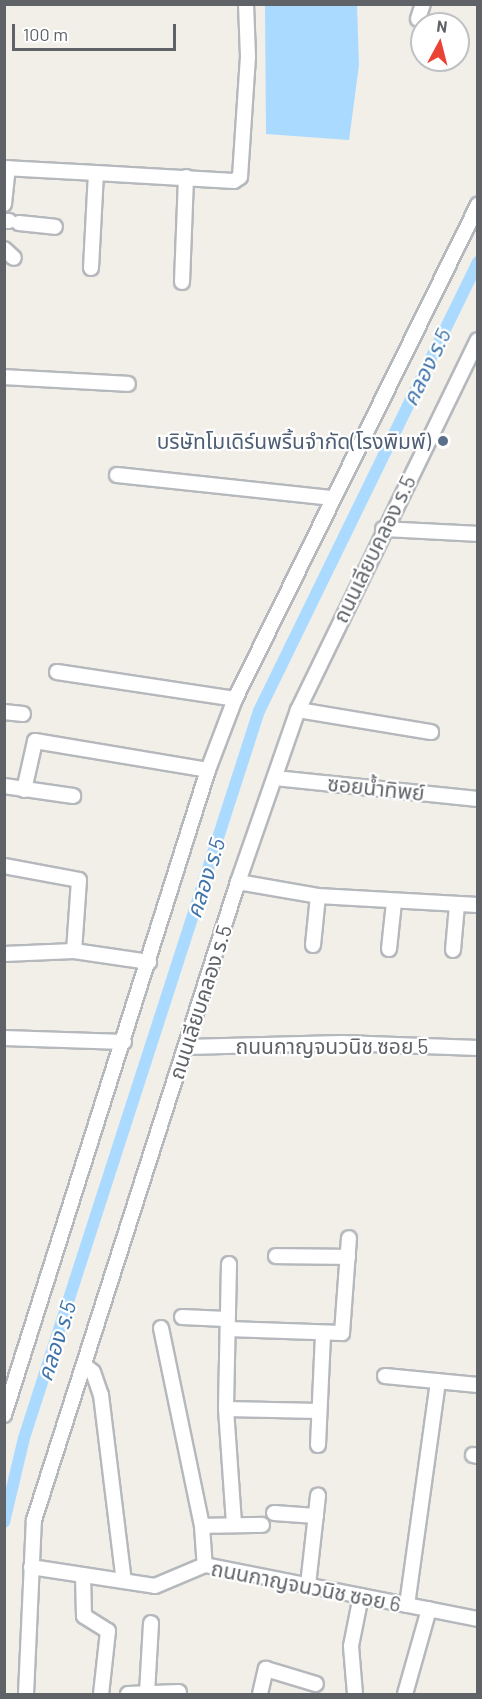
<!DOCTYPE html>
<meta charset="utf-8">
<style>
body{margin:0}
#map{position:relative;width:482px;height:1699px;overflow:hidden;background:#f1efe8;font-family:Barlow,"Noto Sans Thai",sans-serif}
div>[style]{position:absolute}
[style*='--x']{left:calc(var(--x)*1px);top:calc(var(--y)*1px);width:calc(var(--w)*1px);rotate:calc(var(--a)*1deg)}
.water>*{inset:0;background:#aadaff}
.canal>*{height:12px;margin:-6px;padding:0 6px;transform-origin:6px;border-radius:6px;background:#aadaff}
.roads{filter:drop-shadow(2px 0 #b5b8bc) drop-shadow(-2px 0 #b5b8bc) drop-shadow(0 2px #b5b8bc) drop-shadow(0 -2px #b5b8bc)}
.minor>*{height:14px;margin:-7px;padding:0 7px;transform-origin:7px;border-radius:7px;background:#fff}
.dots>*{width:16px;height:16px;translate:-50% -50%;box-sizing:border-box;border:3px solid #fff;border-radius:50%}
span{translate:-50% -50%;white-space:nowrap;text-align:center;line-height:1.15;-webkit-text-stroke:4.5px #fff;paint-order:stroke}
.service-label{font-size:21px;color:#4e5e75}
.right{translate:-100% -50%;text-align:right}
.street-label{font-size:21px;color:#5f6368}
.water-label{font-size:22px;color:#4174aa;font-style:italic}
.frame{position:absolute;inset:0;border:6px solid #5f6368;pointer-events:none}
.north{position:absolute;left:410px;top:12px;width:60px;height:60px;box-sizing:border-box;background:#fff;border:2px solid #bfc1c3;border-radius:50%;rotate:7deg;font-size:16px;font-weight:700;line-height:24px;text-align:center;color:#5f6368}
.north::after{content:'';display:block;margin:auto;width:21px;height:27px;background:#ea4335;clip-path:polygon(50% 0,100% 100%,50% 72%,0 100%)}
.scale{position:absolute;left:12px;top:24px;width:164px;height:27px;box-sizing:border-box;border:3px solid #5f6368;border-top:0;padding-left:8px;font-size:18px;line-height:21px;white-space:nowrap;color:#5f6368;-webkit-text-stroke:4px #fff;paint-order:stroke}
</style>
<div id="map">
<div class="water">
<i style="clip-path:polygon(265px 5px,357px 5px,359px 65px,349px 140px,266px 134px)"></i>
</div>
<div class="canal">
<i style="--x:4;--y:1522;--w:86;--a:-76.6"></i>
<i style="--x:24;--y:1438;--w:764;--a:-72.09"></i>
<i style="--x:259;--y:711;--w:500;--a:-64"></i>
</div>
<div class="roads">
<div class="minor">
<i style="--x:418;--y:19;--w:16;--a:-72"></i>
<i style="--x:4;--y:168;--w:92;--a:3.1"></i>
<i style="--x:4;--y:204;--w:36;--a:-84"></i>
<i style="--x:4;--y:221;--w:5;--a:0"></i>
<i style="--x:19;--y:223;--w:36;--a:6"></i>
<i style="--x:4;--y:249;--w:13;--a:42"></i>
<i style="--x:91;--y:268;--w:95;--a:-87"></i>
<i style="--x:96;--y:173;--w:138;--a:3.3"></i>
<i style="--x:234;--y:181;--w:7;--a:-34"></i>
<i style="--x:240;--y:177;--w:121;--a:-86.2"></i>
<i style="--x:248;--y:56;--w:52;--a:-92.2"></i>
<i style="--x:182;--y:282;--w:105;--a:-87.8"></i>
<i style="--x:4;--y:377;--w:124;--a:3.2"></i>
<i style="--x:117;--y:475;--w:215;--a:6.1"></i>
<i style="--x:383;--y:529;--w:95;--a:3"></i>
<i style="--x:57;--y:672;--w:180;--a:8.6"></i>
<i style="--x:298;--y:710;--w:135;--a:9.4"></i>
<i style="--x:4;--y:712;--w:19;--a:6"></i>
<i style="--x:275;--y:778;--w:204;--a:5.9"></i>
<i style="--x:4;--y:786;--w:70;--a:8.2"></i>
<i style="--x:24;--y:790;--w:50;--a:-77.3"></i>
<i style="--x:35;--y:741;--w:175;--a:9.5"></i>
<i style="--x:4;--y:866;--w:76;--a:10.6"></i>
<i style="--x:79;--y:880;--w:71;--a:94"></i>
<i style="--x:238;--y:882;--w:81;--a:9.9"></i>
<i style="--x:318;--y:896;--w:160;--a:3.2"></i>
<i style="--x:313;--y:945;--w:49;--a:-84.2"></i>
<i style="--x:389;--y:949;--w:47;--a:-83.9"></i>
<i style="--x:453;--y:950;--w:45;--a:-84.9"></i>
<i style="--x:4;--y:954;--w:70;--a:-2.5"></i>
<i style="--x:74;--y:951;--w:76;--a:8.3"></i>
<i style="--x:4;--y:1038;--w:120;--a:1.9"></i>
<i style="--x:186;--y:1047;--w:156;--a:-1.5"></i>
<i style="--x:342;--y:1043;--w:136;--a:2.1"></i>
<i style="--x:276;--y:1256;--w:72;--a:0.8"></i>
<i style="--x:229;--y:1264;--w:145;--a:91.2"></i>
<i style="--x:226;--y:1409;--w:115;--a:86"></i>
<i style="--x:182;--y:1317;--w:44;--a:2.6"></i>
<i style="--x:161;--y:1328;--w:202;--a:78.3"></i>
<i style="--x:202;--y:1526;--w:39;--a:86"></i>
<i style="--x:228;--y:1329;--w:114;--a:2"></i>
<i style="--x:342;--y:1333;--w:95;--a:-85.8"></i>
<i style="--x:84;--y:1365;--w:11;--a:38"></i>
<i style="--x:93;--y:1372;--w:24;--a:71"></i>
<i style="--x:101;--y:1395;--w:187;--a:83"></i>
<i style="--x:385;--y:1376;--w:93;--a:5.5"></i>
<i style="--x:226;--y:1409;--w:93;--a:1.2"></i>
<i style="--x:4;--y:1415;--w:676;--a:-72.45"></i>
<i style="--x:208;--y:770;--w:76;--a:-69.2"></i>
<i style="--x:235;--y:699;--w:551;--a:-63.81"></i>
<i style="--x:318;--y:1445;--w:111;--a:-87.4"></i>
<i style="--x:473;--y:1455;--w:5;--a:11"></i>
<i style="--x:274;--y:1513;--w:42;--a:4.1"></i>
<i style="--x:202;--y:1526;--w:60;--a:-1"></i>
<i style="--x:31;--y:1567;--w:125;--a:8.7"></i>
<i style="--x:155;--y:1586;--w:54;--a:-22.8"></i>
<i style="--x:205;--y:1565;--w:278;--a:11.2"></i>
<i style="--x:83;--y:1575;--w:41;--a:88.6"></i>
<i style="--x:84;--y:1616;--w:28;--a:32"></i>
<i style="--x:108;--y:1631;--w:63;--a:96.3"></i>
<i style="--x:308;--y:1585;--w:90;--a:-83.6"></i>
<i style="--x:407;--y:1605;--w:226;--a:-82.1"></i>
<i style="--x:147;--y:1693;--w:70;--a:-86.7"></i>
<i style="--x:26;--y:1694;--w:174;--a:-87.4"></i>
<i style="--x:34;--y:1520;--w:670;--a:-72.27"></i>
<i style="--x:238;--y:882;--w:182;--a:-70.8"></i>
<i style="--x:298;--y:710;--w:411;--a:-64.1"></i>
<i style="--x:128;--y:1694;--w:51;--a:-2.2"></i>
<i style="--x:260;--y:1694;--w:26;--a:-77"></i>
<i style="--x:266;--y:1669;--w:52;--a:16.7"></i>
<i style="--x:355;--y:1694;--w:48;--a:-94.8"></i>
<i style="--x:351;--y:1646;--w:51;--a:-78.7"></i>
<i style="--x:405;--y:1694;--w:88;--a:-74.2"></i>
</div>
</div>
<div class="dots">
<i style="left:443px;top:441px;background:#5c6f8a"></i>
</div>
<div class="service-label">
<span class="right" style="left:431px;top:441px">บริษัทโมเดิร์นพริ้นจำกัด(โรงพิมพ์)</span>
</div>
<div class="street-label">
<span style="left:374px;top:549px;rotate:-64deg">ถนนเลียบคลอง ร.5</span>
<span style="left:376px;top:788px;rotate:6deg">ซอยน้ำทิพย์</span>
<span style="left:200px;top:1002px;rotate:-72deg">ถนนเลียบคลอง ร.5</span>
<span style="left:332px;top:1046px">ถนนกาญจนวนิช ซอย 5</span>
<span style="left:306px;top:1586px;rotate:11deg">ถนนกาญจนวนิช ซอย 6</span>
</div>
<div class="water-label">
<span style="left:426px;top:367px;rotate:-64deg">คลอง ร.5</span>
<span style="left:205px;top:878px;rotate:-72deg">คลอง ร.5</span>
<span style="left:56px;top:1341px;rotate:-72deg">คลอง ร.5</span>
</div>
<div class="frame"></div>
<div class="north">N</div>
<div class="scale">100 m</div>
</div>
